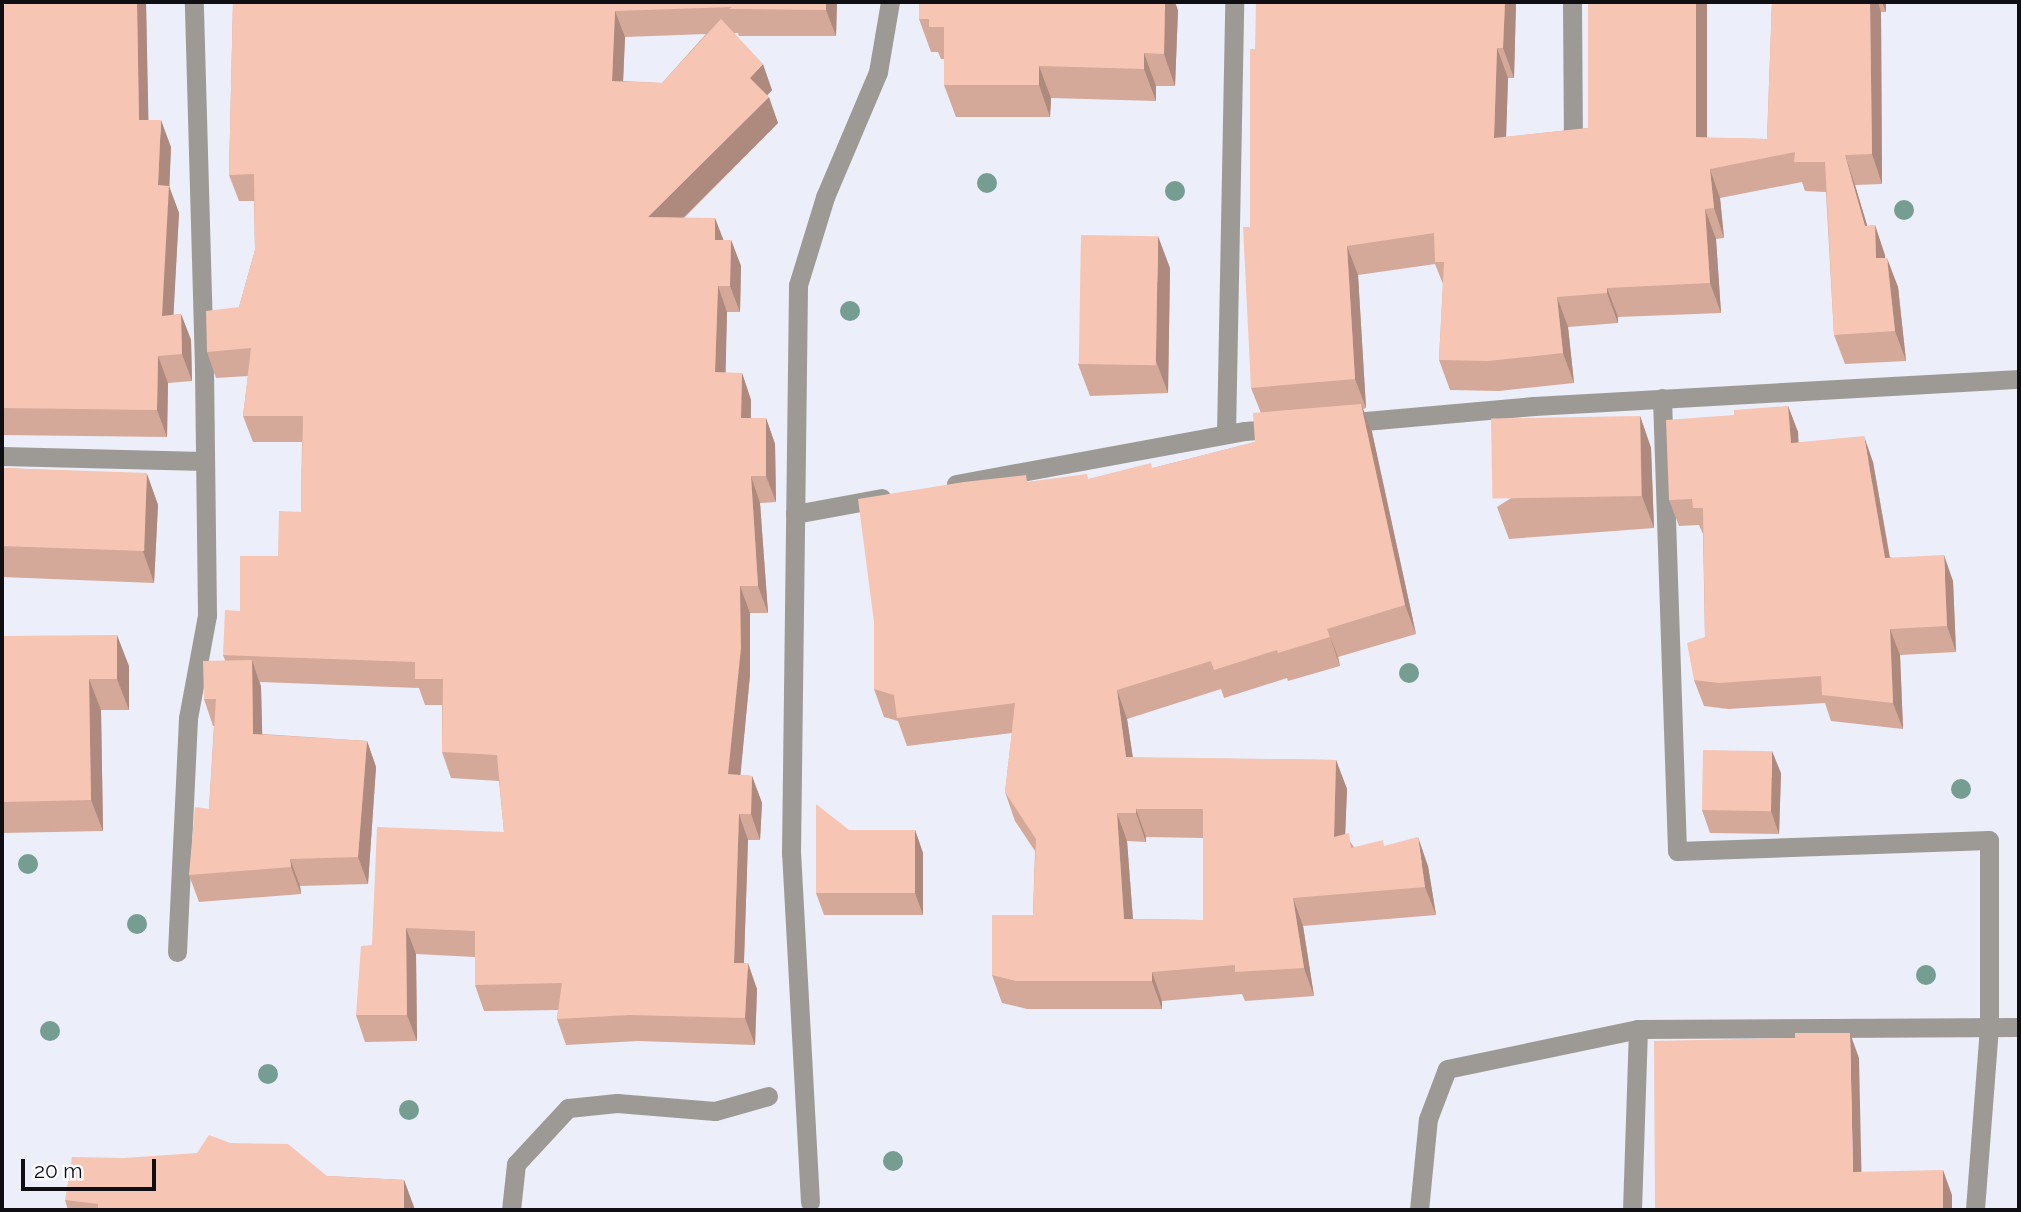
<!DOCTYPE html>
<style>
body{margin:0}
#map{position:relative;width:2021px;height:1212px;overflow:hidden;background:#eceefa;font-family:Raleway,sans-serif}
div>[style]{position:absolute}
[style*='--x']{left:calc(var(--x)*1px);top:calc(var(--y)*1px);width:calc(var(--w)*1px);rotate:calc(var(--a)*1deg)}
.minor>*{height:19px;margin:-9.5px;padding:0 9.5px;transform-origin:9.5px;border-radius:9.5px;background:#9d9995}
.trees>*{width:20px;height:20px;margin:-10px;border-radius:50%;background:#769d91}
.wall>*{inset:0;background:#d4a99a}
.shaded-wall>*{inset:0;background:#ad8a7d}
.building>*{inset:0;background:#f7c5b3;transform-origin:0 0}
span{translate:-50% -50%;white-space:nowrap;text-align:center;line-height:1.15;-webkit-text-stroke:6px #fbfcfe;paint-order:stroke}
.frame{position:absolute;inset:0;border:4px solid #0f0f13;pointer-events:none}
.scale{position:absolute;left:21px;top:1159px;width:135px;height:32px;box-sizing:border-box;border:4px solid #0f0f13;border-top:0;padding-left:9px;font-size:21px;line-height:24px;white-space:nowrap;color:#0f0f13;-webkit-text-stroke:5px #fbfcfe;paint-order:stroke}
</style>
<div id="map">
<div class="minor">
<i style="--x:1572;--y:2;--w:131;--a:89.6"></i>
<i style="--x:1662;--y:398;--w:453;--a:88.1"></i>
<i style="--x:1677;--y:851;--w:312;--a:-2"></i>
<i style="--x:1989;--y:840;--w:187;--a:90"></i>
<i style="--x:1989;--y:1027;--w:184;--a:94.4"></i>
<i style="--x:1343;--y:423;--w:192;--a:-5.1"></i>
<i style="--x:1534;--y:406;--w:486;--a:-3.2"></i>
<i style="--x:1226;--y:434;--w:432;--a:-88.9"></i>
<i style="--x:2;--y:456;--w:202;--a:1.4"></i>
<i style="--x:956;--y:484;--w:294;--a:-10.4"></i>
<i style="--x:1245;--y:431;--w:33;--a:-5"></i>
<i style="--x:795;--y:514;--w:88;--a:-10.4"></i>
<i style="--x:177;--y:952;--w:234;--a:-87.3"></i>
<i style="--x:188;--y:718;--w:105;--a:-79.5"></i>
<i style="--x:207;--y:615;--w:248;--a:-90.7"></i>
<i style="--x:204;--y:367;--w:365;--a:-91.6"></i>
<i style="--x:810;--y:1202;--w:350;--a:-93.1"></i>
<i style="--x:791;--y:853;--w:568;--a:-89.29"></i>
<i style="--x:798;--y:285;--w:92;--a:-72.9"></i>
<i style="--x:825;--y:197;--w:136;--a:-67"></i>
<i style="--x:878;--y:72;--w:71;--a:-80.3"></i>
<i style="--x:511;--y:1210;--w:46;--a:-83.8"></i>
<i style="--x:516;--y:1164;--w:76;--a:-47.1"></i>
<i style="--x:568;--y:1108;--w:49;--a:-5.8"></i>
<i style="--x:617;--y:1103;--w:98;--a:4.7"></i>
<i style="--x:715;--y:1111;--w:55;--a:-15.8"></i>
<i style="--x:1419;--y:1210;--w:91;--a:-84.4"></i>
<i style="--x:1428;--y:1119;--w:53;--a:-69.2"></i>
<i style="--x:1447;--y:1069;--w:195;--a:-11.8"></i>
<i style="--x:1638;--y:1029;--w:381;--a:-0.3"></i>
<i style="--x:1632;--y:1210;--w:181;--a:-88.1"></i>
</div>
<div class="trees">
<i style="left:987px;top:183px"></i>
<i style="left:1175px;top:191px"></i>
<i style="left:1904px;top:210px"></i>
<i style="left:850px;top:311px"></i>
<i style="left:1409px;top:673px"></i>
<i style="left:1961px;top:789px"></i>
<i style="left:28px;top:864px"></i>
<i style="left:137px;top:924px"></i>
<i style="left:1926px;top:975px"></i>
<i style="left:50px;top:1031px"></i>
<i style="left:268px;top:1074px"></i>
<i style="left:409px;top:1110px"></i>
<i style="left:893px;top:1161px"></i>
</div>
<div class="wall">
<i style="clip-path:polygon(2px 2px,146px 2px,148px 120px,171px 147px,169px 186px,179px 213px,173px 315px,181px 314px,191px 340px,192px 381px,168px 383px,167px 437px,2px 435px)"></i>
<i style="clip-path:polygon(evenodd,233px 2px,837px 2px,836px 36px,739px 36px,738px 33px,734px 33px,772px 90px,767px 96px,778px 123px,684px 218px,715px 218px,723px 240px,731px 240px,741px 266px,740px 312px,727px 312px,725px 373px,742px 373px,751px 400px,751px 418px,766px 418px,775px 444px,776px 502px,760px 503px,768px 613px,750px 613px,750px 675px,740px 775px,752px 776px,762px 803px,760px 840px,748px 840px,744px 963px,757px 989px,755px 1045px,638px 1041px,566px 1045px,557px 1019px,558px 1010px,484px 1011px,475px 985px,475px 957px,416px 954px,417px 1041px,365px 1042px,356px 1015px,372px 945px,504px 832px,499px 781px,451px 778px,442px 752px,442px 705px,425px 705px,419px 688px,260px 682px,261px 687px,262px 734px,367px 741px,376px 767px,368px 884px,300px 886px,301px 894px,199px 902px,189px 875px,209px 809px,214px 726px,213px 726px,204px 699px,225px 660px,223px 655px,240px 611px,278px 556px,301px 512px,302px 442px,253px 442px,243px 416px,248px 376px,216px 378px,207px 352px,239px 307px,255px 250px,254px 201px,239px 201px,229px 175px,233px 2px,706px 34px,662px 83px,623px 81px,625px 37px,706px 34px)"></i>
<i style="clip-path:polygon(evenodd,1516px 2px,1514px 78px,1508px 78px,1506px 137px,1588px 128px,1707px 2px,1707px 138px,1767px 139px,1772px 2px,1886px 2px,1886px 12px,1881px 12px,1882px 184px,1855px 185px,1867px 226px,1875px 225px,1885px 258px,1898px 287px,1906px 361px,1845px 364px,1834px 335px,1826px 192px,1805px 191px,1802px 182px,1720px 198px,1724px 238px,1716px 239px,1721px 313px,1618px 317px,1618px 323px,1568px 327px,1574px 383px,1499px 391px,1450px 390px,1439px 360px,1443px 284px,1435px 264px,1358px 275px,1366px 408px,1363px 409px,1372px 432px,1416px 634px,1338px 657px,1340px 666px,1288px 681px,1287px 678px,1224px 698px,1221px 689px,1127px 719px,1133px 758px,1336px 760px,1347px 789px,1345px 834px,1354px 847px,1385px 846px,1428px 866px,1436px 915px,1303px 926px,1314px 996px,1245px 1001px,1242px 994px,1162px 1001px,1162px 1009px,1027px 1009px,1002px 1003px,992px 975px,1033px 915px,1035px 851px,1015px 821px,1005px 792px,1012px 733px,907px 746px,898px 721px,884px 717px,874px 689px,1028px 482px,1089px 479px,1153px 468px,1255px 442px,1261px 413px,1251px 388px,1250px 227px,1255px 49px,1516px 2px,1146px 837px,1203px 838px,1203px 920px,1133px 919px,1127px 841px,1146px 842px,1146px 837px)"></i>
<i style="clip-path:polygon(1178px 10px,1175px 86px,1156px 86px,1156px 101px,1051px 98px,1050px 117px,956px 117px,944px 85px,944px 59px,941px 59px,938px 52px,931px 52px,919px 19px)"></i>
<i style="clip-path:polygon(1170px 268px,1168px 393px,1090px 396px,1078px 364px)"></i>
<i style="clip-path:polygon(1788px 406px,1798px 432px,1798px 442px,1873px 462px,1890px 557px,1953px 581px,1956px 652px,1900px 655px,1903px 729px,1831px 721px,1825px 703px,1728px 709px,1704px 706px,1694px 680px,1705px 637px,1703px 534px,1699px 525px,1679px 526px,1669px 500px,1734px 415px)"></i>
<i style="clip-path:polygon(1640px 416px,1651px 448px,1654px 528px,1509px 539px,1497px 507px)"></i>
<i style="clip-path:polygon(2px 468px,147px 474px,158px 505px,154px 583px,2px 577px)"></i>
<i style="clip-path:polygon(2px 636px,129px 666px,129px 710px,101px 710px,103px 831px,2px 833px)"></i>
<i style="clip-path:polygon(1781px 773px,1779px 834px,1710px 833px,1702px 810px)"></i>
<i style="clip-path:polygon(849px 830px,915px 830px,923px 853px,923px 915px,824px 915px,816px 893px)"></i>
<i style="clip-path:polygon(327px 1176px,404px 1180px,415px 1210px,68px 1210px,65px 1200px)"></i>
</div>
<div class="shaded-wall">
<i style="clip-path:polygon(137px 2px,146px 2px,149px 147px,139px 120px)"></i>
<i style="clip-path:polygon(826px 2px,837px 2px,836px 36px,826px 10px)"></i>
<i style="clip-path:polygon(1165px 2px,1175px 2px,1178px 10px,1175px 86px,1164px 54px)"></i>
<i style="clip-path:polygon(1505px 2px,1516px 2px,1514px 78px,1503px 48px)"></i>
<i style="clip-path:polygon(1696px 2px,1707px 2px,1707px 167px,1696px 137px)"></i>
<i style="clip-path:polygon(1870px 2px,1878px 2px,1881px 12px,1882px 184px,1872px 154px)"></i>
<i style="clip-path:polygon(1882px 2px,1886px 2px,1886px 12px)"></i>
<i style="clip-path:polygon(615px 11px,625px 37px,622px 107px,612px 81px)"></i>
<i style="clip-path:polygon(1497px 48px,1508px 78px,1505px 168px,1494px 138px)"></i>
<i style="clip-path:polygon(1144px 53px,1156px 86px,1156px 101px,1144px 69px)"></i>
<i style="clip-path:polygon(763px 64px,772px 90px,759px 104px,750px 78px)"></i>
<i style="clip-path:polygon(1039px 66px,1051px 98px,1050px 117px,1039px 85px)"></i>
<i style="clip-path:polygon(769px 97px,778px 123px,658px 243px,648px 217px)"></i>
<i style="clip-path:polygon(161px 120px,171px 147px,169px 197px,169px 186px,179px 213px,172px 343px,162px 316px,158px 185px)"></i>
<i style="clip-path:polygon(1845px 155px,1855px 185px,1876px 255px,1865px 226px)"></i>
<i style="clip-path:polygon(1710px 169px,1720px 198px,1724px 238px,1714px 208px)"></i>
<i style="clip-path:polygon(1705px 209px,1716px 239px,1721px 313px,1710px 283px)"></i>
<i style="clip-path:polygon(715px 218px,725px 244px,715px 240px)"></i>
<i style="clip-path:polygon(1875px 225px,1885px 255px,1887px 288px,1876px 258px)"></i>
<i style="clip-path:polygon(1158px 236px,1170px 268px,1168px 393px,1156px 361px)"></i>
<i style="clip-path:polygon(731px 240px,741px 266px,740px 312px,730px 286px)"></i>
<i style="clip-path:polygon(1347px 246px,1358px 275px,1366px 408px,1355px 379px)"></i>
<i style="clip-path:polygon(1887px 258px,1898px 287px,1906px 361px,1895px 331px)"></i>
<i style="clip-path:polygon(718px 286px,727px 312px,725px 399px,715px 372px)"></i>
<i style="clip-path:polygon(1607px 288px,1618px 317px,1618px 323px,1607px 293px)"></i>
<i style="clip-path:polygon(1557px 297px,1568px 327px,1574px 383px,1563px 353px)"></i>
<i style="clip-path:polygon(181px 314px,191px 340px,192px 381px,182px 354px)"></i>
<i style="clip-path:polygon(158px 356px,168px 383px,167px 437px,157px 410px)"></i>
<i style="clip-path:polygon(742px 373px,751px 400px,750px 445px,741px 418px)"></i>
<i style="clip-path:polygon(1361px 404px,1372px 432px,1416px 634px,1405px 605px)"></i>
<i style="clip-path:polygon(1788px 406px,1798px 432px,1800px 468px,1791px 443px)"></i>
<i style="clip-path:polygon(1640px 416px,1651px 448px,1654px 528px,1642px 496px)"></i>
<i style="clip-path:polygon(766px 418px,775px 444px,776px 502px,766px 476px)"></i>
<i style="clip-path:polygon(1864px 436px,1873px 462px,1894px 583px,1885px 558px)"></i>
<i style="clip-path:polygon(147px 474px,158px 505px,154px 583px,143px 551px)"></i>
<i style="clip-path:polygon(751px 476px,760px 503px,768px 613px,758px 586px)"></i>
<i style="clip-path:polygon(1944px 555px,1953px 581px,1956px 652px,1947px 626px)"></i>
<i style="clip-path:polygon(740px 586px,750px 613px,750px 675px,738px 801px,728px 774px)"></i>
<i style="clip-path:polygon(1327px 629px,1338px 657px,1340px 666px,1330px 637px)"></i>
<i style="clip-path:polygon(1890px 629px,1900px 655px,1903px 729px,1893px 703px)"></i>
<i style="clip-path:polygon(117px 635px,129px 666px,129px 710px,117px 679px)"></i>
<i style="clip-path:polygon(252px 660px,261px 687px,263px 761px,253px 734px)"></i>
<i style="clip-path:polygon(89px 679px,101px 710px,103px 831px,91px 800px)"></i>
<i style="clip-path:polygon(1117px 690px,1127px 719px,1137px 786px,1126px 757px)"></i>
<i style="clip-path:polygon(367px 741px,376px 767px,368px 884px,358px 857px)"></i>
<i style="clip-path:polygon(1772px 751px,1781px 773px,1779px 834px,1771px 811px)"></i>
<i style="clip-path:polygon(1336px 760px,1347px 789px,1344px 865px,1334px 837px)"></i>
<i style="clip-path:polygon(752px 776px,762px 803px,760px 840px,751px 814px)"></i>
<i style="clip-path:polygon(1136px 809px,1146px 837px,1146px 842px,1136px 813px)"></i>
<i style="clip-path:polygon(1117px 813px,1127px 841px,1135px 947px,1124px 919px)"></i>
<i style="clip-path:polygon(739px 814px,748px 840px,743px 989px,734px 963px)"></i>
<i style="clip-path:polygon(915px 830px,923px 853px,923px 915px,915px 893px)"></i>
<i style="clip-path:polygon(1418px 837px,1428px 866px,1436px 915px,1425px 887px)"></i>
<i style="clip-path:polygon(290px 859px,300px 886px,301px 894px,291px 867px)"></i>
<i style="clip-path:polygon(1293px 898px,1303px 926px,1314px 996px,1304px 968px)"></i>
<i style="clip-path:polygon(406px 928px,416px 954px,417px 1041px,407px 1015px)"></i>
<i style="clip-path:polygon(748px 963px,757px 989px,755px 1045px,745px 1018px)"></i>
<i style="clip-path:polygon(1152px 972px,1162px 1001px,1162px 1009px,1152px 981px)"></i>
<i style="clip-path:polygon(1850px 1033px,1859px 1058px,1862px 1198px,1853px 1172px)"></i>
<i style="clip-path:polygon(1943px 1170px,1952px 1195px,1952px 1210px,1943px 1210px)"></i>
<i style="clip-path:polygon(404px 1180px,415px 1210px,404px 1210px)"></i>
</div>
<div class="building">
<i style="clip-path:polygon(2px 2px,137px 2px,139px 120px,161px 120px,158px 185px,169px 186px,162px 316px,181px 314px,182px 354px,158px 356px,157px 410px,2px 408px)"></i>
<i style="clip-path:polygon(233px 2px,826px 2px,826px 10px,729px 9px,732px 7px,615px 11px,612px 81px,662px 83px,721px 19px,763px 64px,750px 78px,769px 97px,648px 217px,715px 218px,715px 240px,731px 240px,730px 286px,718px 286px,715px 372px,742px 373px,741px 418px,766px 418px,766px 476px,751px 476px,758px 586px,740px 586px,741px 648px,728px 774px,752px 776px,751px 814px,739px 814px,734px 963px,748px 963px,745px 1018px,629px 1015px,557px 1019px,562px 983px,475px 985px,475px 931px,406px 928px,407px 1015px,356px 1015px,361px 946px,372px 945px,377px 827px,504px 832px,497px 755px,442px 752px,443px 679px,415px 679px,415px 662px,223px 655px,225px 610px,240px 611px,240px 556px,278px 556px,279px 511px,301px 512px,303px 416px,243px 416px,251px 348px,207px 352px,206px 311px,239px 307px,255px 250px,254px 174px,229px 175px)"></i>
<i style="clip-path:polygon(919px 2px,1165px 2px,1164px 54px,1144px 53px,1144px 69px,1039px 66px,1039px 85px,944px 85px,944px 27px,929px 27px,929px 19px,919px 19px)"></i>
<i style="clip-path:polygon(1256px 2px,1505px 2px,1503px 48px,1497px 48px,1494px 138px,1588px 128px,1588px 2px,1696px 2px,1696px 137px,1767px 139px,1772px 2px,1870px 2px,1872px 154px,1845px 155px,1865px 226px,1875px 225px,1876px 258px,1887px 258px,1895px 331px,1834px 335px,1825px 162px,1794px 162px,1795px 152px,1710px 169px,1714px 208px,1705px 209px,1710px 283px,1607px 288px,1607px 293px,1557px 297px,1563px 353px,1488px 361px,1439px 360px,1444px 262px,1435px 262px,1434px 233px,1347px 246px,1355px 379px,1251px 388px,1243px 227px,1250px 227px,1250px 49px,1255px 49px)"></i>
<i style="left:1081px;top:235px;width:77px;height:129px;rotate:1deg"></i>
<i style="clip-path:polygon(evenodd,1361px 404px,1405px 605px,1327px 629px,1330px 637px,1278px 653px,1277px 650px,1214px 670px,1211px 661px,1117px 690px,1126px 757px,1336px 760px,1334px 837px,1349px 833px,1351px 848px,1383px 840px,1384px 846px,1418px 837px,1425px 887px,1293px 898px,1304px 968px,1235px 972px,1235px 965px,1152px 972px,1152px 981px,1016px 981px,992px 975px,992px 915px,1033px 915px,1036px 839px,1005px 792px,1015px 703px,897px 718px,894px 695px,874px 689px,874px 622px,858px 499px,964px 482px,1026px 475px,1027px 482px,1087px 474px,1088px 479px,1151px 463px,1152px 468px,1255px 442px,1253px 413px,1361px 404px,1136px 809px,1203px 809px,1203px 920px,1124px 919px,1117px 813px,1136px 813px,1136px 809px)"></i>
<i style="clip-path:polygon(1788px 406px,1791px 443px,1864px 436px,1885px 558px,1944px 555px,1947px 626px,1890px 629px,1893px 703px,1822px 695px,1821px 676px,1719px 683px,1694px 680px,1687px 643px,1705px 637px,1703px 508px,1693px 508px,1692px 499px,1669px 500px,1666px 420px,1734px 415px,1734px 410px)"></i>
<i style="left:1640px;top:416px;width:80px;height:149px;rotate:89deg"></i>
<i style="left:2px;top:468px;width:145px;height:78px;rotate:2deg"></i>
<i style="clip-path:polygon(117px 635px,117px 679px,89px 679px,91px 800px,2px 802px,2px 636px)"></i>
<i style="clip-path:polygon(252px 660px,253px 734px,367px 741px,358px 857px,290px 859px,291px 867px,189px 875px,195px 807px,209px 809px,216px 699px,204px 699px,203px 661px)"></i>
<i style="left:1703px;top:750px;width:69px;height:60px;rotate:1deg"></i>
<i style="clip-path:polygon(816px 804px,849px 830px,915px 830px,915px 893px,816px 893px)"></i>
<i style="clip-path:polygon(1795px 1033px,1850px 1033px,1853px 1172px,1943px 1170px,1943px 1210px,1655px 1210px,1654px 1041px,1795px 1038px)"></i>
<i style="clip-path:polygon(209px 1135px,230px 1143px,288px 1144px,327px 1176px,404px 1180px,404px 1210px,98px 1210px,98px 1204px,65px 1200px,72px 1157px,124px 1158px,197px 1153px)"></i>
</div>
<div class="frame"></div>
<div class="scale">20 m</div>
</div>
